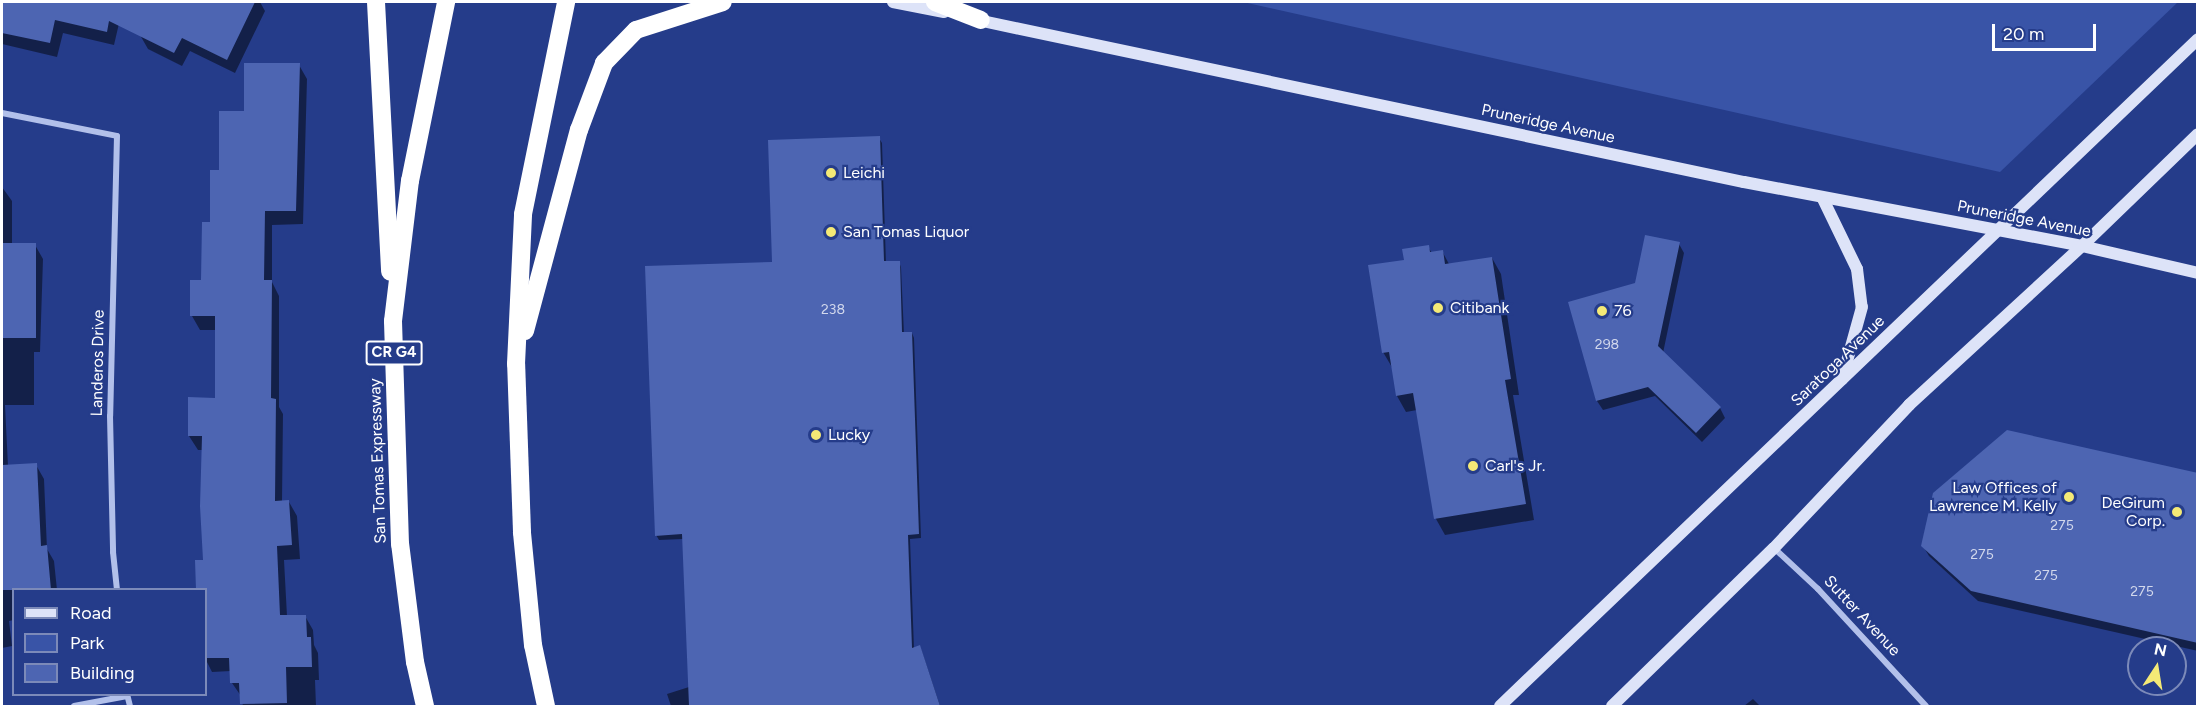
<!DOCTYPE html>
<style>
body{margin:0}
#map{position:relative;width:2199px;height:708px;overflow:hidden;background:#253c8a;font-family:Figtree,sans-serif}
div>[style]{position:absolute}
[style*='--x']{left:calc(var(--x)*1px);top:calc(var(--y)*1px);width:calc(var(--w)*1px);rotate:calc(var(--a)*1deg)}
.green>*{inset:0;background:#3954a7}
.shadow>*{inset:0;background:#0007}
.building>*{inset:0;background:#4d65b2;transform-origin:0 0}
.street>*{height:6px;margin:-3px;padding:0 3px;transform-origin:3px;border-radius:3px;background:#b2c0ea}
.secondary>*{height:12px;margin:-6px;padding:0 6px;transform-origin:6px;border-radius:6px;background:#dde3f8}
.highway>*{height:18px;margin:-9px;padding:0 9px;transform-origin:9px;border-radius:9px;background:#fff}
.dots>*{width:16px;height:16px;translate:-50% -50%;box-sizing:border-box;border:3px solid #253c8a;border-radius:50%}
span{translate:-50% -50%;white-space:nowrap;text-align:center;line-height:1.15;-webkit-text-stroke:4.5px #253c8a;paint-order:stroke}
.number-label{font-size:14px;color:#d2d8ec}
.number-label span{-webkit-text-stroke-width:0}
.shield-label span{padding:2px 4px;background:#253c8a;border:2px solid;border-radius:4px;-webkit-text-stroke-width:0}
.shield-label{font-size:15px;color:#fff;font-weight:700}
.street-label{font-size:16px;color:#fff}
.poi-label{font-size:16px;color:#fff}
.left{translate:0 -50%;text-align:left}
.right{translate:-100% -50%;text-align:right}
.frame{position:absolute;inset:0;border:3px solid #fff;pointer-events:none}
.legend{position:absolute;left:12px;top:588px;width:195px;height:108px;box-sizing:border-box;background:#253c8a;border:2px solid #7c8ab9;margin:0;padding:8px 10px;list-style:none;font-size:18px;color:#fff}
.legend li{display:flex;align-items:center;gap:12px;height:30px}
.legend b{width:30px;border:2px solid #7c8ab9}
.north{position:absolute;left:2127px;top:636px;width:60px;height:60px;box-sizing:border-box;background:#253c8a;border:2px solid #7c8ab9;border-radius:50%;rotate:12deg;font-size:16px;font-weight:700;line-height:24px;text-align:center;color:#fff}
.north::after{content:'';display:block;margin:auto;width:21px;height:27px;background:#f4e976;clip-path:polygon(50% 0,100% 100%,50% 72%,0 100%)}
.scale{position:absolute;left:1992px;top:24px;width:104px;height:27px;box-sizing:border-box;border:3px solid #fff;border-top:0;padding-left:8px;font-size:18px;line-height:21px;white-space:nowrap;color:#fff;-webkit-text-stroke:4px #253c8a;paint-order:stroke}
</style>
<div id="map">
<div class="green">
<i style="clip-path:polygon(1243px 2px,2178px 2px,2000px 172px)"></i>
</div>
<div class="shadow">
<i style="clip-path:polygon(2px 2px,124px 2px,114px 45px,63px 33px,57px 57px,2px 44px)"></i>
<i style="clip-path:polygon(156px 2px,260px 2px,265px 11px,235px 73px,190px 51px,182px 66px,148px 49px,140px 35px)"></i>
<i style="clip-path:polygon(299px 65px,307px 79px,303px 224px,272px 225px,272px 282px,279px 296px,279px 407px,283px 414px,282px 502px,289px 502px,297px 516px,300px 559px,284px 560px,287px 616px,305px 616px,313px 630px,314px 645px,318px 653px,319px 680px,315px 680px,316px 706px,243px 706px,241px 696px,232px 683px,231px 671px,212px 672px,206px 660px,203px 450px,198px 450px,189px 436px,216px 399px,217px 330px,200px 330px,192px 316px,203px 282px,220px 171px,245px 113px)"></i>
<i style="clip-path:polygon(879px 138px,882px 143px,886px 263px,899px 262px,901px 267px,904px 334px,912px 333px,914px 338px,921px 538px,910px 539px,914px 649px,920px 647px,922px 652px,940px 706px,671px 706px,667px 694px,689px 687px,683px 539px,659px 540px,656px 535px,774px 263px)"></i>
<i style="clip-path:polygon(2px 187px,12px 201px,12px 245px,35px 245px,43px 259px,40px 352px,34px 352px,34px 405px,5px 405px,8px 466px,36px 465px,44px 479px,47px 549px,54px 561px,57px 590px,14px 590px,14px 620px,9px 621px,12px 646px,2px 648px)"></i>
<i style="clip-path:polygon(1679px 244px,1684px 253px,1663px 353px,1720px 408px,1725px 418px,1702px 442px,1655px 396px,1603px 410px,1597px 401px,1570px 303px,1636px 284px)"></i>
<i style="clip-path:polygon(1428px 247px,1432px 253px,1442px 251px,1449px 264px,1492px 258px,1501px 274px,1519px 395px,1513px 395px,1534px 520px,1445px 535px,1436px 519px,1417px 410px,1406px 412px,1397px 396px,1393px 369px,1383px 352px,1405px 261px)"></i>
<i style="clip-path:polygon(2198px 475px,2198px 651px,1978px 601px,1929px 556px,1923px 546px)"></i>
<i style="clip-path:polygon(1753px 699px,1760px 706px,1744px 706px)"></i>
</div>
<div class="building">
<i style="clip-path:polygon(2px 2px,255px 2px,227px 60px,182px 38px,174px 53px,109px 21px,107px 32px,55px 20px,50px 43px,2px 33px)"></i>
<i style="clip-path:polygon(244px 63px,300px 63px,296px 211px,265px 211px,264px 280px,272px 280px,271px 398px,276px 399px,275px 501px,289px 500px,292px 545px,277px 546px,280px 615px,306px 615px,307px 637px,311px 637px,312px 667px,286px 667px,287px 703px,240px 704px,239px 683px,230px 683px,229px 658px,206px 658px,206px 590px,196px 590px,195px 560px,203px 560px,200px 506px,202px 436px,188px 436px,188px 397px,215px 398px,215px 316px,190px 316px,190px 280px,201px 280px,202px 222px,210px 222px,210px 170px,219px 170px,219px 111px,244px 111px)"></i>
<i style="clip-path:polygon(880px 136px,884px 261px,900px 261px,902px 332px,912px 332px,919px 534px,908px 535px,912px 648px,920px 645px,940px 706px,689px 706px,682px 534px,655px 536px,645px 266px,772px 262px,768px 140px)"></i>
<i style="clip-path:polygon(1645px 235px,1680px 242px,1658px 346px,1721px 407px,1696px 433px,1648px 387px,1596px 401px,1568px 302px,1635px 283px)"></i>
<i style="left:2px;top:243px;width:34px;height:95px"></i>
<i style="clip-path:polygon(1429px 245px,1430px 252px,1443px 250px,1445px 264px,1492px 257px,1511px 379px,1505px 380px,1526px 504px,1434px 519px,1413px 393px,1396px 396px,1389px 352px,1382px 353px,1368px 265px,1404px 260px,1402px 249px)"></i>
<i style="clip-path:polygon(2007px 430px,2198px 473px,2198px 643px,1971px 591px,1921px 546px,1933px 493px)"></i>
<i style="clip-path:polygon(37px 463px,41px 546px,47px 545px,51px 590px,2px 590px,2px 465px)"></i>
</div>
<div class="street">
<i style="--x:2;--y:113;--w:117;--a:11.3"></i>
<i style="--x:117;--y:136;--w:280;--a:91.4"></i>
<i style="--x:110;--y:416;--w:136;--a:88.7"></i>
<i style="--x:113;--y:552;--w:38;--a:84"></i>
<i style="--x:1774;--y:548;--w:60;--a:43"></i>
<i style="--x:1818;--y:589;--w:159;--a:47.3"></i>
<i style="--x:127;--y:694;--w:12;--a:76"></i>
<i style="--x:74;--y:706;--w:54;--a:-10.7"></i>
</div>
<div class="secondary">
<i style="--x:893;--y:2;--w:52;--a:11.1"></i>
<i style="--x:973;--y:19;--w:788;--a:11.94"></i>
<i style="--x:1744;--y:182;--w:344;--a:10.7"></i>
<i style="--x:2082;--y:246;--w:119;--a:13.1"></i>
<i style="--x:1823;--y:199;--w:78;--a:64.1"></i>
<i style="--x:1857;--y:269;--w:38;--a:83"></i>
<i style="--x:1862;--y:307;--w:75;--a:105.5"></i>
<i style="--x:1500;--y:706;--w:965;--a:-43.7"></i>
<i style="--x:1612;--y:706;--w:226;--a:-44.3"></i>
<i style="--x:1774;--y:548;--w:197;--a:-46.6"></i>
<i style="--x:1909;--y:405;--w:235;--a:-42.6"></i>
<i style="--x:2082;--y:246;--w:161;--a:-44"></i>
</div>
<div class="highway">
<i style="--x:376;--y:2;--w:270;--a:87"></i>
<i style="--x:935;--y:2;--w:49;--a:21.4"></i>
<i style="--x:525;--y:331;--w:208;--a:-75"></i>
<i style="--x:579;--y:130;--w:72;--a:-69.5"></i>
<i style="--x:604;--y:63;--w:46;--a:-45.9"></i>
<i style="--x:636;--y:30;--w:91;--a:-17.8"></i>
<i style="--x:425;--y:706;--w:45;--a:-102.8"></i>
<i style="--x:415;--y:662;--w:119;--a:-97.2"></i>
<i style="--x:400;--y:544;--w:223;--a:-91.8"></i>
<i style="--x:393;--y:321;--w:141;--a:-83.1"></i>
<i style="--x:410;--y:181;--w:183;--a:-78.6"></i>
<i style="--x:546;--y:706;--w:62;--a:-102"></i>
<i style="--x:533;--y:645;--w:114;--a:-95.6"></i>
<i style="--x:522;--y:532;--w:168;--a:-92"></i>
<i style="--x:516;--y:364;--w:150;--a:-87.3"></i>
<i style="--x:523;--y:214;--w:216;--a:-78.5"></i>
</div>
<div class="dots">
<i style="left:831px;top:173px;background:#f4e976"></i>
<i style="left:831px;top:232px;background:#f4e976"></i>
<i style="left:1438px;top:308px;background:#f4e976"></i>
<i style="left:1602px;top:311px;background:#f4e976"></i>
<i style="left:816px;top:435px;background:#f4e976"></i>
<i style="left:1473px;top:466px;background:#f4e976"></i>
<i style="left:2069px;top:497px;background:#f4e976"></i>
<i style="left:2177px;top:512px;background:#f4e976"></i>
</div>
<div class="number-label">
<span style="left:833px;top:310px">238</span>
<span style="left:1607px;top:345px">298</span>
<span style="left:2062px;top:526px">275</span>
<span style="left:1982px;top:555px">275</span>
<span style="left:2046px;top:576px">275</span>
<span style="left:2142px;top:592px">275</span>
</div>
<div class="shield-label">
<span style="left:394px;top:353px">CR G4</span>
</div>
<div class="street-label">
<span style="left:1548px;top:124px;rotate:12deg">Pruneridge Avenue</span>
<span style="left:2024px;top:219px;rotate:11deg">Pruneridge Avenue</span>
<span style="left:1838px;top:361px;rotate:-44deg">Saratoga Avenue</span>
<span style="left:98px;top:363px;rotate:-89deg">Landeros Drive</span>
<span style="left:378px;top:461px;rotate:-92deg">San Tomas Expressway</span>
<span style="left:1862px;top:616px;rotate:47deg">Sutter Avenue</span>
</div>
<div class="poi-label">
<span class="left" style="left:843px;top:173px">Leichi</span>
<span class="left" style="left:843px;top:232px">San Tomas Liquor</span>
<span class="left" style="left:1450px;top:308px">Citibank</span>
<span class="left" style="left:1614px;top:311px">76</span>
<span class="left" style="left:828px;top:435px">Lucky</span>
<span class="left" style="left:1485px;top:466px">Carl's Jr.</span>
<span class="right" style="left:2057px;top:497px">Law Offices of<br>Lawrence M. Kelly</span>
<span class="right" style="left:2165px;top:512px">DeGirum<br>Corp.</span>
</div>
<div class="frame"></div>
<ul class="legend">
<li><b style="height:8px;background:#dde3f8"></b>Road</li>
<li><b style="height:16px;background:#3954a7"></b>Park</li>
<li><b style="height:16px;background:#4d65b2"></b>Building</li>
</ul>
<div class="north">N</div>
<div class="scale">20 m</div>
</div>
